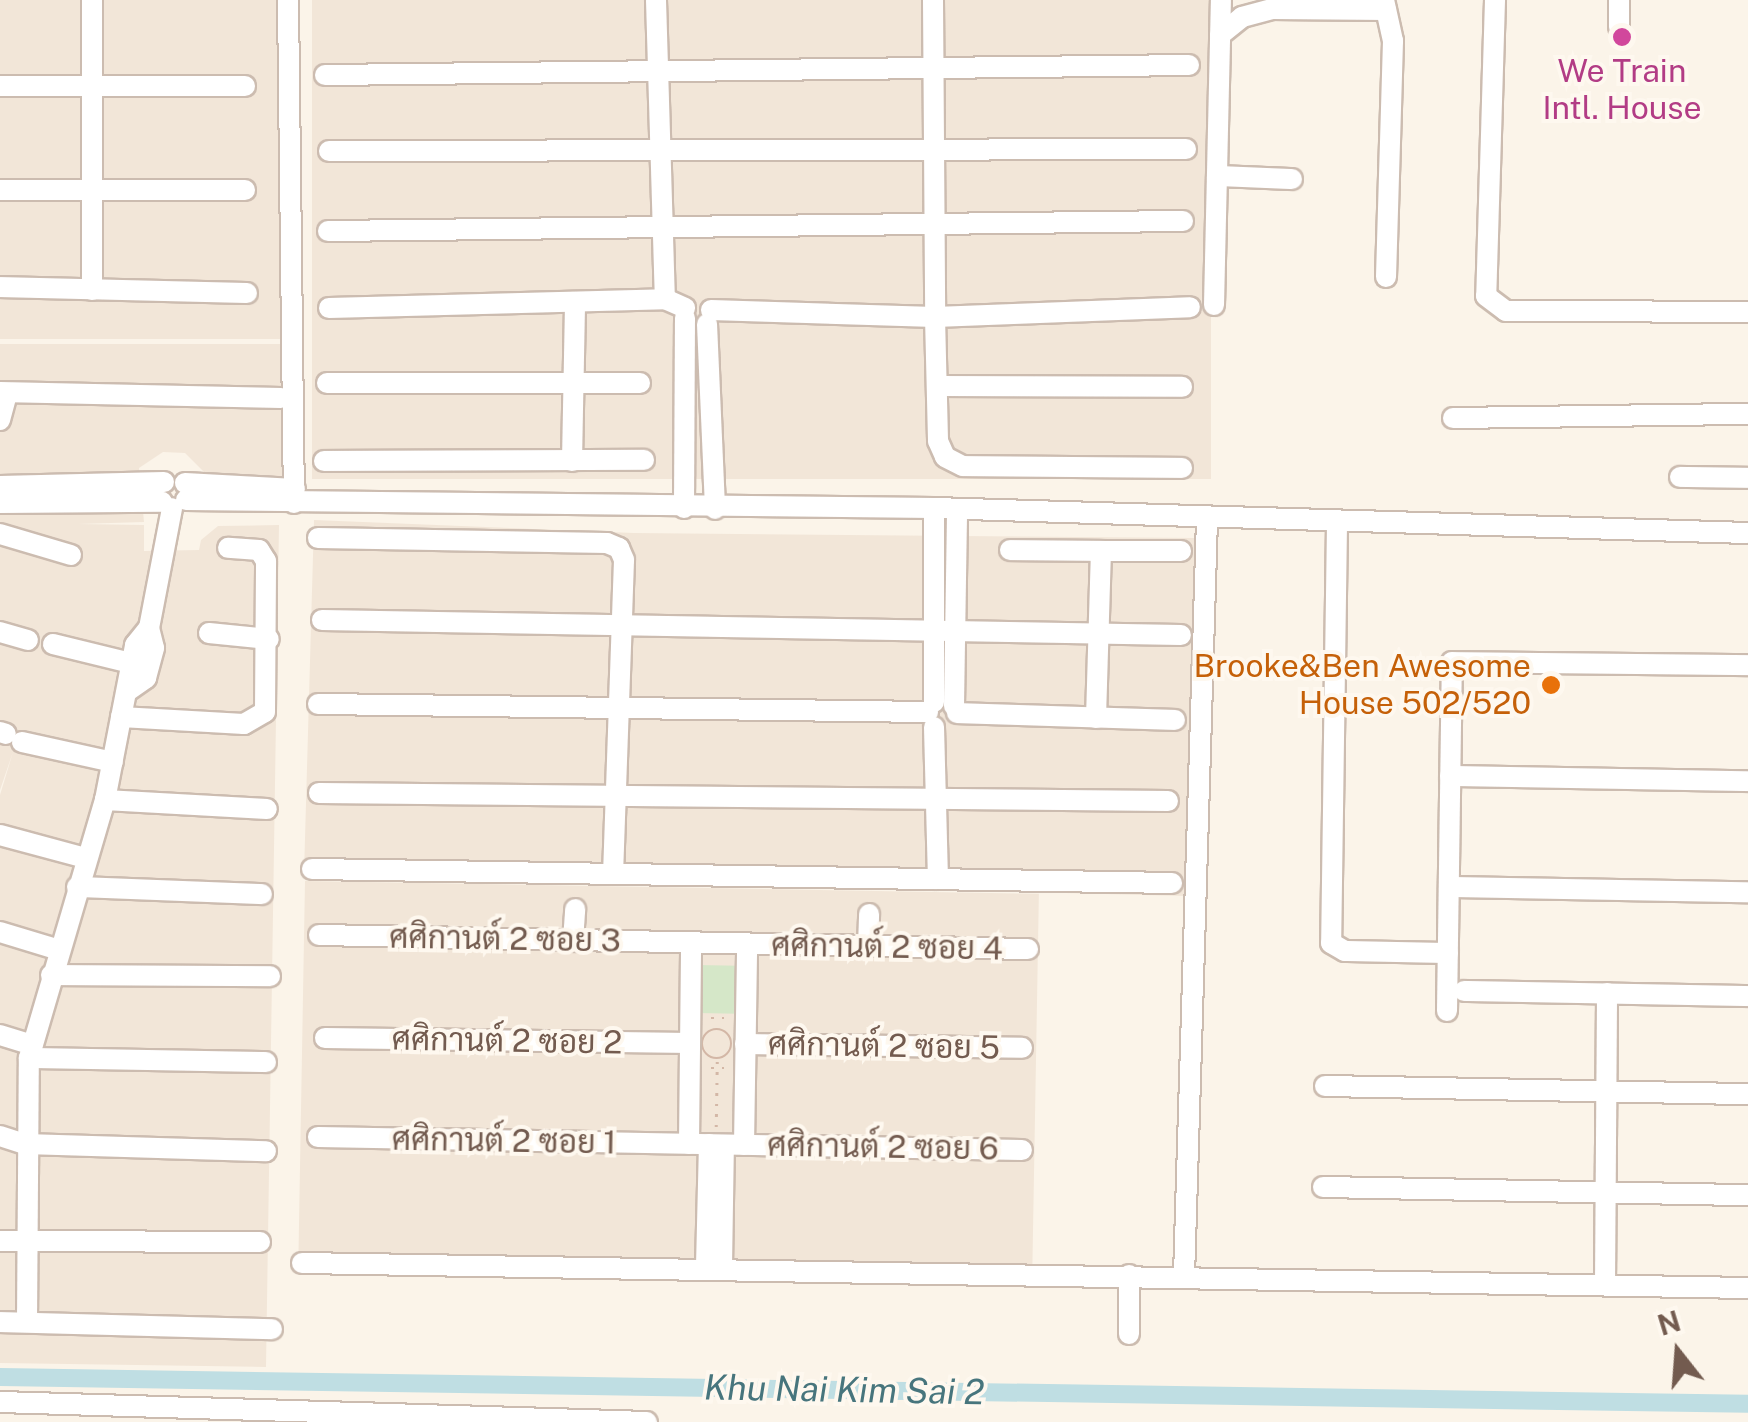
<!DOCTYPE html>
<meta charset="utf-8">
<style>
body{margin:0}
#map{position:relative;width:1748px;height:1422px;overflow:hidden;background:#fbf4e9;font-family:"Public Sans",Sarabun,sans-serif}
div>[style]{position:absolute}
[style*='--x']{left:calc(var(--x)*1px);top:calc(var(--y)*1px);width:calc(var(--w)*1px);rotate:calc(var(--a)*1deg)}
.residential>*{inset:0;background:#f2e6d8;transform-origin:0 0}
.green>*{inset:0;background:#d5e7c8;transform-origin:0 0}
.canal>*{height:18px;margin:-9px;padding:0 9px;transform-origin:9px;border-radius:9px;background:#bfdee3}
.path>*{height:2.5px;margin-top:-1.25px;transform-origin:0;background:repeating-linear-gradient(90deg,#d3b7a6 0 2.5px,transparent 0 10.5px)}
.path>.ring{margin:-1.25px;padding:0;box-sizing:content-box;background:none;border:2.5px solid #d3b7a6;border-radius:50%}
.roads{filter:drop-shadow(2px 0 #ccbcb0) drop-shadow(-2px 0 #ccbcb0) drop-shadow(0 2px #ccbcb0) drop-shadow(0 -2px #ccbcb0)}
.minor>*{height:20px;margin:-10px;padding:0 10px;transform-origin:10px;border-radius:10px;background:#fff}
.dots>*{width:28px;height:28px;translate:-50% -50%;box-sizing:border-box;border:5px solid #fef8ef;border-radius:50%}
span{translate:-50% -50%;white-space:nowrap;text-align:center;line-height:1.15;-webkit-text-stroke:8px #fef8ef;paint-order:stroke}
.hotel-label{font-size:32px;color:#b23c85}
.food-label{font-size:32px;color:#c56008}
.right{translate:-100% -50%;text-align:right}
.street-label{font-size:32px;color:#735b4f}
.water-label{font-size:35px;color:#47757d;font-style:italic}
.north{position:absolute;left:1628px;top:1302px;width:100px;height:100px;-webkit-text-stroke:8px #fef8ef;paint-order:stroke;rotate:343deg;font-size:28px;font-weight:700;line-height:40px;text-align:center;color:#735b4f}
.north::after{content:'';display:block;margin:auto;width:35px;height:45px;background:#735b4f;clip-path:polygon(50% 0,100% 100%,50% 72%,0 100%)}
</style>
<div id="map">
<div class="residential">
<i style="left:0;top:0;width:281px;height:339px"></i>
<i style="left:312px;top:0;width:899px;height:479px"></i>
<i style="clip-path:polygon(0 344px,281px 344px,283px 478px,209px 477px,185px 453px,163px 452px,139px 468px,144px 522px,78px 524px,144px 525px,144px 551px,199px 550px,201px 540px,218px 526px,279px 525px,266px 1367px,0 1363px,0 795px,13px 752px,0 790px)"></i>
<i style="clip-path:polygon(314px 520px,634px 533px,1195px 538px,1184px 896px,304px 874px)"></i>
<i style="left:305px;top:881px;width:734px;height:382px;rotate:1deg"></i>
</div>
<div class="green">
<i style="left:697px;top:965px;width:42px;height:48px;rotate:1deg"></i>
</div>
<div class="canal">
<i style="--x:0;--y:1377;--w:1748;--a:0.88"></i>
</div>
<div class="path">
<i style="--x:711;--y:1018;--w:17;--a:0"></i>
<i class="ring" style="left:702px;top:1029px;width:27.5px;height:27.5px"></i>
<i style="--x:711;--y:1068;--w:17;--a:0"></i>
<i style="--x:716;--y:1127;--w:67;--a:-89.1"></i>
</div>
<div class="roads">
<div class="minor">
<i style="--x:288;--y:0;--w:503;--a:89.32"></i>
<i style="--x:656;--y:0;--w:299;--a:88.3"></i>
<i style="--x:933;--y:0;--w:317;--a:89.6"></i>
<i style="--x:935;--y:317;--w:124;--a:88.6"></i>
<i style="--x:938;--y:441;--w:17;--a:66"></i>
<i style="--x:945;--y:457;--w:20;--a:27"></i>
<i style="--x:963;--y:466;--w:219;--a:0.5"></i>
<i style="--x:1384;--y:0;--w:42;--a:77.6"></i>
<i style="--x:1393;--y:41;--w:236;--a:91.7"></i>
<i style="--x:1495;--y:0;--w:296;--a:91.7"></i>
<i style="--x:1486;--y:296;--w:25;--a:37"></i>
<i style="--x:1506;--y:311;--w:242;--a:0.2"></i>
<i style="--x:1619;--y:27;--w:27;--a:-90"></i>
<i style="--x:1220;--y:35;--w:28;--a:-39"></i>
<i style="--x:1242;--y:17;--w:31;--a:-15"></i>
<i style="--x:1272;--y:9;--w:114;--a:0.5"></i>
<i style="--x:325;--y:75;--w:864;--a:-0.66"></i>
<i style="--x:0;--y:86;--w:245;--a:0"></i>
<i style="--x:329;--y:151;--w:857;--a:-0.13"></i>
<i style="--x:1217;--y:176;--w:75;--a:2.3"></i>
<i style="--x:0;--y:190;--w:245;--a:0"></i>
<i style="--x:328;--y:231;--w:855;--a:-0.67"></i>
<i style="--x:0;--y:287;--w:247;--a:1.4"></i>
<i style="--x:92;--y:290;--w:290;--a:-90"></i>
<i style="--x:1214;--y:305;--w:305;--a:-88.7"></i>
<i style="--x:329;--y:308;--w:336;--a:-1.5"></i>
<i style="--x:665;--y:299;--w:22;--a:24"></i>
<i style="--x:711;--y:310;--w:224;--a:1.8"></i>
<i style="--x:935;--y:317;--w:255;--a:-2.2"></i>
<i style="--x:707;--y:324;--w:185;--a:87.5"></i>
<i style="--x:327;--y:383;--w:313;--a:0"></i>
<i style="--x:937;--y:386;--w:245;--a:0.2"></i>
<i style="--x:0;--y:392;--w:281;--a:1.2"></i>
<i style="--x:1453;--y:418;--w:295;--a:-0.8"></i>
<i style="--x:0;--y:420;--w:28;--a:-75"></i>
<i style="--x:324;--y:461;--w:320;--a:-0.2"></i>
<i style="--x:572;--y:461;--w:159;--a:-88.9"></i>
<i style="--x:1680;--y:477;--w:68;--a:0.8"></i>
<i style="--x:185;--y:483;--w:110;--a:3.1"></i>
<i style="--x:0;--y:486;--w:164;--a:-1.4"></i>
<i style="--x:186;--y:500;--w:748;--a:0.61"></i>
<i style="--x:934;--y:508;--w:814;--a:1.76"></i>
<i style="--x:0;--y:503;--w:162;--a:-0.4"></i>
<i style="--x:684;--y:508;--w:190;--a:-89.7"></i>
<i style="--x:934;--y:508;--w:194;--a:90"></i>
<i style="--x:1337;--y:524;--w:419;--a:90.8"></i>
<i style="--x:1331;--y:943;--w:16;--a:30"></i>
<i style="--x:1345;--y:951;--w:103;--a:1.1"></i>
<i style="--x:0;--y:534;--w:74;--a:16.5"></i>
<i style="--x:318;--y:538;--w:289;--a:1"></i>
<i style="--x:607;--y:543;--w:13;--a:23"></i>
<i style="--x:619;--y:548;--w:13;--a:67"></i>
<i style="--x:624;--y:560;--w:313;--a:92"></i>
<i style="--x:1010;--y:550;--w:91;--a:0.6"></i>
<i style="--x:322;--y:620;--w:859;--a:1"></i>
<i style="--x:0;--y:632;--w:29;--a:16"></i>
<i style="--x:209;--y:633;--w:60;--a:5.7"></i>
<i style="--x:53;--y:644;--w:80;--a:13.7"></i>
<i style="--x:129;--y:690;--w:21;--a:-35"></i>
<i style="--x:146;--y:678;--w:31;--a:-75"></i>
<i style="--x:154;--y:648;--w:21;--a:-104"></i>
<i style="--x:149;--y:628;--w:122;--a:-79.1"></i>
<i style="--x:318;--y:704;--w:610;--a:0.75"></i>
<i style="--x:954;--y:706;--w:197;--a:-89.1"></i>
<i style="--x:957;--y:713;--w:218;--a:1.8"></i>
<i style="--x:121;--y:717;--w:123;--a:3.3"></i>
<i style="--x:244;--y:724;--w:24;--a:-30"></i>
<i style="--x:265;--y:712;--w:151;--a:-89.6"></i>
<i style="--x:266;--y:561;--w:13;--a:-122"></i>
<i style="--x:259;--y:550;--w:31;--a:-176"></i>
<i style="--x:1096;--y:718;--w:167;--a:-88.3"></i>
<i style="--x:1101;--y:551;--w:80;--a:0"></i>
<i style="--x:934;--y:727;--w:152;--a:88.5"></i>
<i style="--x:0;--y:732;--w:6;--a:18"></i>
<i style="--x:22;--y:742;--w:93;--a:12.4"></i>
<i style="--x:1450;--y:776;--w:298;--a:1"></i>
<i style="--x:319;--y:793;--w:849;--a:0.54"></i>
<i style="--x:105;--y:800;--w:162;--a:3.2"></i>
<i style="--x:0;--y:835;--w:88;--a:15.1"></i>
<i style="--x:312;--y:869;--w:860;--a:0.93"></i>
<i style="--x:77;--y:887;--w:185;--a:2.2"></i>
<i style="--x:1449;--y:887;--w:299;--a:1"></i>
<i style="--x:0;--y:932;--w:59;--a:16.9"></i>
<i style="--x:319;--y:935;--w:709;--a:1.13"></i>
<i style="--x:573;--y:941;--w:32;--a:-86"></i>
<i style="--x:868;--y:946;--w:32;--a:-88"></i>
<i style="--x:51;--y:975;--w:219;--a:0.3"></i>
<i style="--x:1464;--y:991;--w:284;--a:1"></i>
<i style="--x:1447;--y:1011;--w:349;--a:-89.2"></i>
<i style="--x:1452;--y:662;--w:296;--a:0.6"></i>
<i style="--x:0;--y:1035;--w:34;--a:17"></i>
<i style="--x:325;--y:1038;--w:365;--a:0.8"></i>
<i style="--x:745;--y:1044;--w:277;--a:0.8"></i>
<i style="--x:29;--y:1058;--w:237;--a:1"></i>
<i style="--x:1325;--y:1086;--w:423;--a:1.1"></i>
<i style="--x:0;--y:1136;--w:26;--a:18"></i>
<i style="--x:25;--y:1144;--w:241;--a:1.7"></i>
<i style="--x:318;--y:1137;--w:704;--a:1.06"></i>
<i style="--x:689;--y:1144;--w:201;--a:-89.4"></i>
<i style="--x:744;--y:1145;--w:201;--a:-89.1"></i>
<i style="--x:1323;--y:1187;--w:425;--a:1.1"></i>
<i style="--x:0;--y:1241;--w:260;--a:0.2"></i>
<i style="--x:302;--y:1263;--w:1446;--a:0.99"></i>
<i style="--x:706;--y:1266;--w:122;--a:-88.6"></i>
<i style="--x:722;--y:1266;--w:121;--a:-89.1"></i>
<i style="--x:1184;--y:1276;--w:756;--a:-88.26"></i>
<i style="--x:1605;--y:1285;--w:292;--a:-89.6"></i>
<i style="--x:0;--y:1322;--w:272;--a:1.5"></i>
<i style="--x:27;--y:1322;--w:264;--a:-89.6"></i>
<i style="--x:29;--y:1058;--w:269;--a:-73.6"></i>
<i style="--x:105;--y:800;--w:158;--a:-79"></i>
<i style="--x:135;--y:645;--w:22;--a:-51"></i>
<i style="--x:1129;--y:1334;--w:59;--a:-90"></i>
<i style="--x:0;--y:1402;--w:647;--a:1.77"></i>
</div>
</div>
<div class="dots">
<i style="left:1622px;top:37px;background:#d1479c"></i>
<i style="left:1551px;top:685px;background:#e8710a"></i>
</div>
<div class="hotel-label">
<span style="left:1622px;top:90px">We Train<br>Intl. House</span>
</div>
<div class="food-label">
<span class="right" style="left:1531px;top:685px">Brooke&amp;Ben Awesome<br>House 502/520</span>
</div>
<div class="street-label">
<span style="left:505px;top:939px;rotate:1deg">ศศิกานต์ 2 ซอย 3</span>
<span style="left:887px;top:947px;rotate:1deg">ศศิกานต์ 2 ซอย 4</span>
<span style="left:507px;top:1041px;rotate:1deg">ศศิกานต์ 2 ซอย 2</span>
<span style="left:884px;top:1046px;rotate:1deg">ศศิกานต์ 2 ซอย 5</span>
<span style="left:504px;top:1141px;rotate:1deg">ศศิกานต์ 2 ซอย 1</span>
<span style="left:883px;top:1147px;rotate:1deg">ศศิกานต์ 2 ซอย 6</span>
</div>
<div class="water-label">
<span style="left:844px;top:1390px;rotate:1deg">Khu Nai Kim Sai 2</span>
</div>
<div class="north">N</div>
</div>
